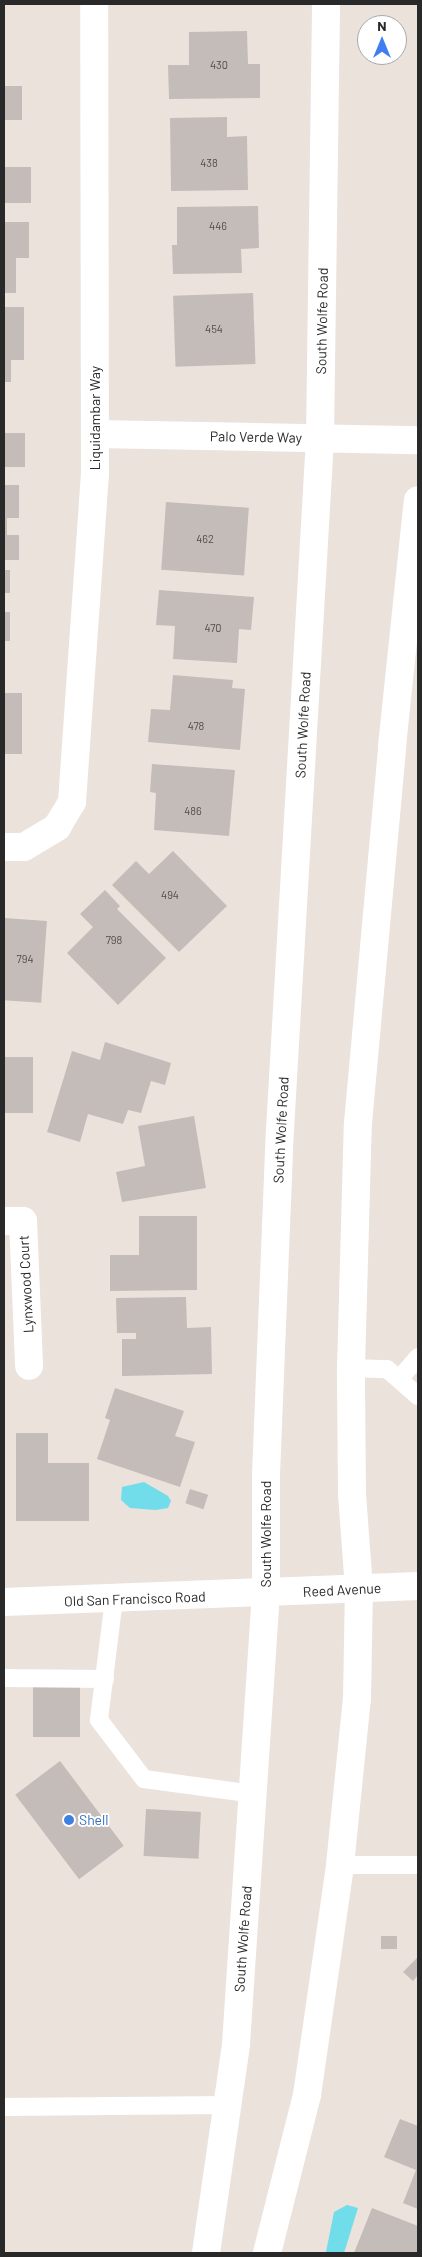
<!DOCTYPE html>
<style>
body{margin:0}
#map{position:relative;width:422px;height:2257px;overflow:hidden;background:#ebe2db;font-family:Barlow,sans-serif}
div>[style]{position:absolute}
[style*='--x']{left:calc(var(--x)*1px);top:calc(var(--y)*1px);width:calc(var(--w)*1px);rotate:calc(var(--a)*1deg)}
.water>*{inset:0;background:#71dcea}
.building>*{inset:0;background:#c3bcb8;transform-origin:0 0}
.service>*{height:18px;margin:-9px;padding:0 9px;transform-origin:9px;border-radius:9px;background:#fff}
.minor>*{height:28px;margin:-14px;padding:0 14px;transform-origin:14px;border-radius:14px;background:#fff}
.secondary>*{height:28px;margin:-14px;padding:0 14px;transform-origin:14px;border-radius:14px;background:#fff}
.dots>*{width:14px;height:14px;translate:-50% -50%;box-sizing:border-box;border:2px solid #fff;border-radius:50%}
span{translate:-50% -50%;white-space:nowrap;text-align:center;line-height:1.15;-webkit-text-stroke:4px #fff;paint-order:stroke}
.number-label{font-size:11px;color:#504e4d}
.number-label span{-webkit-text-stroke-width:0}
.street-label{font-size:14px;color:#292929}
.shop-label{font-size:14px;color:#366cbe}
.left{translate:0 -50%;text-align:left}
.frame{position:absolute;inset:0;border:5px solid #292929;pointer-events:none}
.north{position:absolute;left:357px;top:15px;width:50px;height:50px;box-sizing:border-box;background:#fff;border:1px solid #a9a9a9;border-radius:50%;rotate:0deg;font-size:14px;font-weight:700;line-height:20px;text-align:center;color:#292929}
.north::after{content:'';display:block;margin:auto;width:18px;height:22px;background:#407df3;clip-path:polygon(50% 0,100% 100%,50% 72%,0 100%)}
</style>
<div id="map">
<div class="water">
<i style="clip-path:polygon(144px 1482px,168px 1496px,171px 1501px,168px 1508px,156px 1510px,130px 1508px,121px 1500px,122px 1487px)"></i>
<i style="clip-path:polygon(347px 2205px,358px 2208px,344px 2253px,326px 2252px,334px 2212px)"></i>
</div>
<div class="building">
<i style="clip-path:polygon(247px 31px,248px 64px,260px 64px,260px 98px,169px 99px,168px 65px,189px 65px,189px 32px)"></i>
<i style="left:4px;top:86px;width:18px;height:34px"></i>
<i style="clip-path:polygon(227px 117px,227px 137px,247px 136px,248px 190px,171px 191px,170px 118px)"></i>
<i style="left:4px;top:167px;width:27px;height:36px"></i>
<i style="clip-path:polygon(258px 206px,259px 248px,241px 249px,242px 273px,173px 274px,172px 245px,177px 245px,177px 207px)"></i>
<i style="clip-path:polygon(4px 222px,29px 222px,29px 258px,16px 258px,16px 293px,4px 293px)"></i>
<i style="left:253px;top:293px;width:71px;height:80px;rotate:88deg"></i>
<i style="clip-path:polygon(4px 307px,24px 307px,24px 360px,11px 360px,11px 382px,4px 382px)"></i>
<i style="left:4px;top:433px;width:21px;height:34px"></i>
<i style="clip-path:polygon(4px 485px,19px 485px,19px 518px,7px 518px,7px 535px,19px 535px,19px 560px,4px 560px)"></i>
<i style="left:166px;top:502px;width:83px;height:68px;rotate:4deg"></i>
<i style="left:4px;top:570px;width:6px;height:23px"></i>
<i style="clip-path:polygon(159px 590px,254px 597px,251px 630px,239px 629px,237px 663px,173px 659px,175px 626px,156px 625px)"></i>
<i style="left:4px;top:612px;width:6px;height:29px"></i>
<i style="clip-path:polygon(173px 675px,233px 680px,232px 688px,245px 689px,240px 750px,148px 742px,151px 709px,170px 710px)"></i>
<i style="left:4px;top:693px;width:18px;height:61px"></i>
<i style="clip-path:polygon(152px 764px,235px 770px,229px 836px,154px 830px,156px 793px,150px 792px)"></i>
<i style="clip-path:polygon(173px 851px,227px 906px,179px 952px,112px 885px,136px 861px,149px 874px)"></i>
<i style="clip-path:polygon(105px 890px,120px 906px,117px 909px,166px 958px,118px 1005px,67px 953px,93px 927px,80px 914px)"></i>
<i style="left:4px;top:918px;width:43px;height:82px;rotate:4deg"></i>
<i style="clip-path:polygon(105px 1042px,171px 1063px,165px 1085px,151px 1081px,141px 1113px,128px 1110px,123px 1124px,88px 1114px,80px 1142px,47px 1132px,72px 1051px,100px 1060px)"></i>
<i style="left:4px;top:1057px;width:29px;height:56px"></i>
<i style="clip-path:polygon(194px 1116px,206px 1188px,122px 1202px,116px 1172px,145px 1166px,138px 1126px)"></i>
<i style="clip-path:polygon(139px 1216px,197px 1216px,197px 1290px,110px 1291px,110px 1255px,139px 1255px)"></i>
<i style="clip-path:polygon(186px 1297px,187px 1328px,211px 1327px,212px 1374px,122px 1376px,122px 1339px,136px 1339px,136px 1333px,117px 1333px,116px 1298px)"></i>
<i style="clip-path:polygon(115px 1388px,184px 1411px,175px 1436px,195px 1442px,180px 1487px,97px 1459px,110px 1420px,105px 1418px)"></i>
<i style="clip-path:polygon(16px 1433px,48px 1433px,48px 1463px,89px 1463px,89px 1521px,16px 1521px)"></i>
<i style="left:190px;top:1489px;width:19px;height:15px;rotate:18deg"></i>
<i style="left:33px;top:1685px;width:47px;height:52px"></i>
<i style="left:60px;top:1761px;width:106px;height:56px;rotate:53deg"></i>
<i style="left:146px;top:1809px;width:55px;height:47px;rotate:3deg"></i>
<i style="left:381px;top:1936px;width:16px;height:13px"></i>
<i style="clip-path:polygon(417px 1958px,418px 1975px,413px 1981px,403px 1972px)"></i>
<i style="clip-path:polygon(400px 2119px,418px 2126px,418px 2209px,403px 2203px,416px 2170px,384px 2157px)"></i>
<i style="clip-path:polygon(372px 2208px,418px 2226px,418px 2253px,354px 2253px)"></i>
</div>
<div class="service">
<i style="--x:351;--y:1368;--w:36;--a:2"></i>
<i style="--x:387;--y:1369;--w:41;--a:41.1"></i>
<i style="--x:400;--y:1378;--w:28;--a:-49"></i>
<i style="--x:114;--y:1599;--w:122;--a:97.1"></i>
<i style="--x:99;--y:1720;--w:74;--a:52.7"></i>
<i style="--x:144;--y:1779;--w:110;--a:7.8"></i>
<i style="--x:4;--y:1678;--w:101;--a:0.6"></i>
<i style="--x:340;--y:1865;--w:78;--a:0"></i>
<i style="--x:4;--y:2107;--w:223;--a:-0.5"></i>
</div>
<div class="minor">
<i style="--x:95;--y:434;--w:323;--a:1.1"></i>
<i style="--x:4;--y:847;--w:20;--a:0"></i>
<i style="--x:24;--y:847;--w:39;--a:-31"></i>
<i style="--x:57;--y:827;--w:29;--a:-59"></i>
<i style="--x:72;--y:802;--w:330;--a:-86"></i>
<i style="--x:95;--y:473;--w:469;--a:-90.1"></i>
<i style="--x:4;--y:1221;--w:19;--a:0"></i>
<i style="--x:23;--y:1221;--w:145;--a:87.6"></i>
</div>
<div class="secondary">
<i style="--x:4;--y:1602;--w:414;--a:-2.2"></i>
<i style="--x:206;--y:2253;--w:211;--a:-81.8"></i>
<i style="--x:236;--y:2044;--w:451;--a:-86.2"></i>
<i style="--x:266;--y:1594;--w:119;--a:-90"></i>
<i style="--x:266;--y:1475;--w:345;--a:-87.7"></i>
<i style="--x:280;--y:1130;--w:693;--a:-86.69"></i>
<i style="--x:320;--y:438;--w:434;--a:-89.2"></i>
<i style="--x:267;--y:2253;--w:163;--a:-75.8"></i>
<i style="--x:307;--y:2095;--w:232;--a:-81.8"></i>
<i style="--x:340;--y:1865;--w:167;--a:-84.2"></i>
<i style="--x:357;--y:1699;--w:110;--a:-89"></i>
<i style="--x:359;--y:1589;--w:95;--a:-94.2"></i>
<i style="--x:352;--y:1494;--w:126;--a:-90.5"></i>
<i style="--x:351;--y:1368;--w:245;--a:-88.4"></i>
<i style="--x:358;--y:1123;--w:379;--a:-84.8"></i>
<i style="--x:392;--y:746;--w:247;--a:-84"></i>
</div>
<div class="dots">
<i style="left:69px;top:1820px;background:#3f7fe0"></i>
</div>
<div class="number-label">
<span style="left:219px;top:65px">430</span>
<span style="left:209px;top:163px">438</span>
<span style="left:218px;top:226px">446</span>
<span style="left:214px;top:329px">454</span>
<span style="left:205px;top:539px">462</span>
<span style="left:213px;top:628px">470</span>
<span style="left:196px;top:726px">478</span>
<span style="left:193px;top:811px">486</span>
<span style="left:170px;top:895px">494</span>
<span style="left:114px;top:940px">798</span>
<span style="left:25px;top:959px">794</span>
</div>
<div class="street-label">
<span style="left:322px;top:321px;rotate:-89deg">South Wolfe Road</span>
<span style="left:95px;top:418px;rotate:-90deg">Liquidambar Way</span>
<span style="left:256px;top:437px;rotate:1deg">Palo Verde Way</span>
<span style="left:303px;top:725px;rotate:-87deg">South Wolfe Road</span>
<span style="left:281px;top:1130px;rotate:-87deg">South Wolfe Road</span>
<span style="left:26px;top:1284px;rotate:-93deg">Lynxwood Court</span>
<span style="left:266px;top:1534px;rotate:-90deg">South Wolfe Road</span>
<span style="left:342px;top:1590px;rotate:-3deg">Reed Avenue</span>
<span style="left:135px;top:1599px;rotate:-2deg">Old San Francisco Road</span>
<span style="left:243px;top:1939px;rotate:-86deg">South Wolfe Road</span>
</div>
<div class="shop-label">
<span class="left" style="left:79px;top:1820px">Shell</span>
</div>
<div class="frame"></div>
<div class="north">N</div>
</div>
